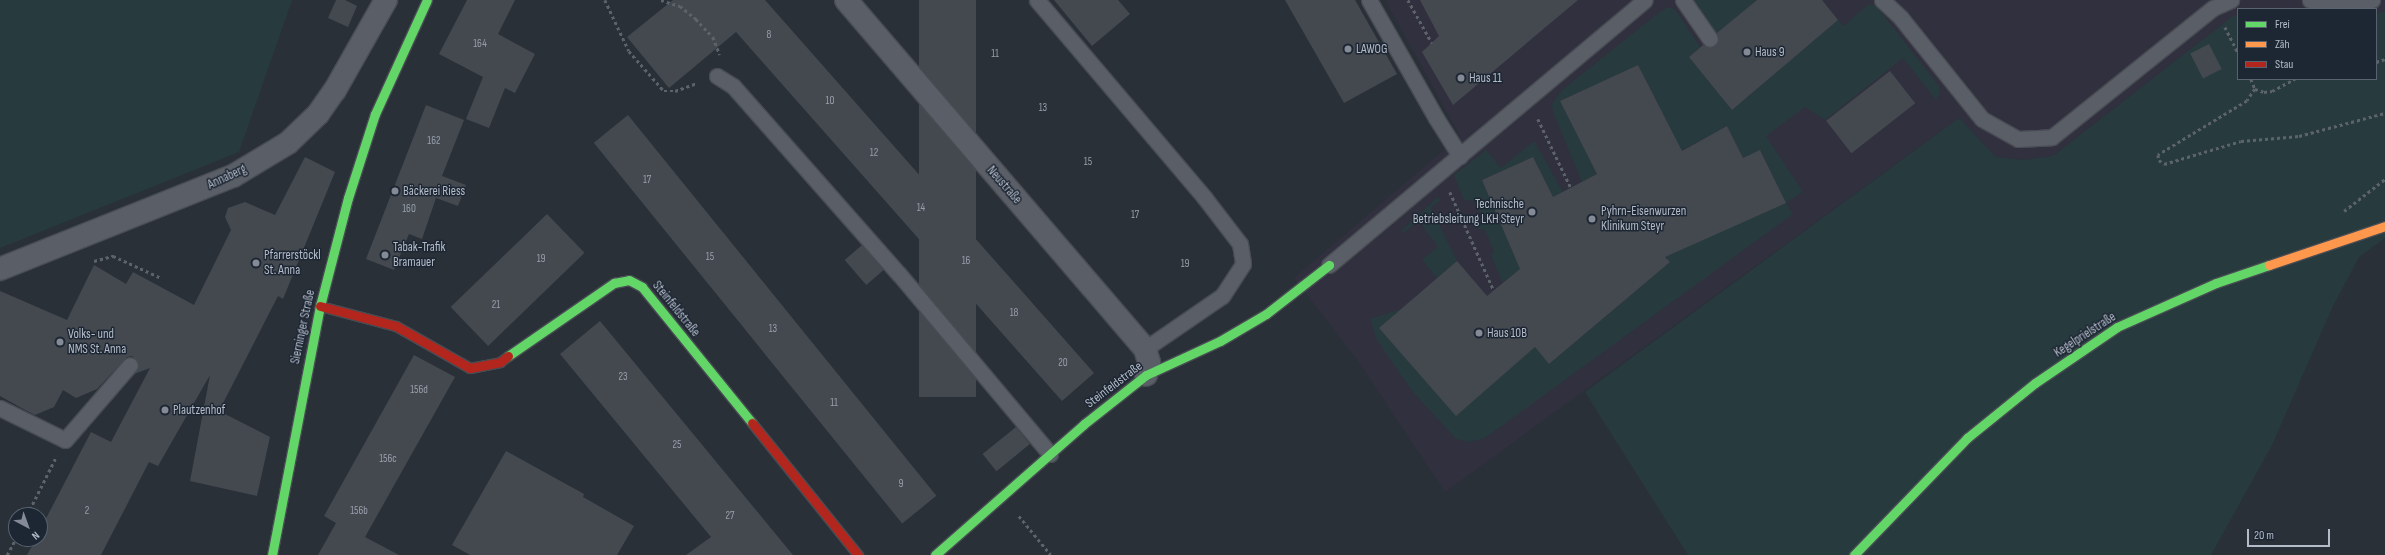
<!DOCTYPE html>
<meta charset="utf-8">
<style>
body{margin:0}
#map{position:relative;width:2385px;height:555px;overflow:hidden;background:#2a3038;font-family:"Sofia Sans Condensed",sans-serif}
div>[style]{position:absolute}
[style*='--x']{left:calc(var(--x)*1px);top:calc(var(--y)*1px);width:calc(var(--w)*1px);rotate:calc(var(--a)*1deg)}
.medical>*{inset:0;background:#31303e}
.green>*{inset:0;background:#273a3e}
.building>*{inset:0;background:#444950;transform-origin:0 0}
.path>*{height:2.5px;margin-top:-1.25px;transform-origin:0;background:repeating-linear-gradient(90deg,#5d636a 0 3px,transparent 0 6px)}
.roads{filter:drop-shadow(1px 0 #484c53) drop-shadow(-1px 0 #484c53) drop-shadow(0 1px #484c53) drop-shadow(0 -1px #484c53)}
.lane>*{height:15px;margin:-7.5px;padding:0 7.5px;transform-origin:7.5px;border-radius:7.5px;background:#5a5e66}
.street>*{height:22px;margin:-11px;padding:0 11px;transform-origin:11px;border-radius:11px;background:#5a5e66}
.fast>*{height:9px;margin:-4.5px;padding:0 4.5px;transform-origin:4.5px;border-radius:4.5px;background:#63d668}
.slow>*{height:9px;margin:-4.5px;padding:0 4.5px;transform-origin:4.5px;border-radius:4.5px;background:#ff974d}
.jam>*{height:9px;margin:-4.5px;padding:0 4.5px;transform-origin:4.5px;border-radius:4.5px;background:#b3261e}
.dots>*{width:11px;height:11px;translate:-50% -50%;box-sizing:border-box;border:2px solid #1d2633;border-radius:50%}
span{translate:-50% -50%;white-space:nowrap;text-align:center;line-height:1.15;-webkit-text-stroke:3px #1d2633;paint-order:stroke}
.number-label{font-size:11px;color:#989fab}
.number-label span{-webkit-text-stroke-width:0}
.poi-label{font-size:13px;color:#b4bcc9}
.left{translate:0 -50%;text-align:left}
.right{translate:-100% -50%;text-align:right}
.street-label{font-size:13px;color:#b4bcc9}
.legend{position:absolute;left:2237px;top:8px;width:140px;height:72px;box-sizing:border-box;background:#1d2633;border:1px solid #59626f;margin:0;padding:5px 7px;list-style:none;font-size:12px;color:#b4bcc9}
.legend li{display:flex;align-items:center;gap:8px;height:20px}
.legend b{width:20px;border:1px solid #59626f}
.north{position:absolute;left:8px;top:507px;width:40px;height:40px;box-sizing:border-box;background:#1d2633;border:1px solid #59626f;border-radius:50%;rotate:139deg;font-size:11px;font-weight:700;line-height:16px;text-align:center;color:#b4bcc9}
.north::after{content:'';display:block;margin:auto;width:14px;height:18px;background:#848b96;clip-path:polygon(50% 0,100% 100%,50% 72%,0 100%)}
.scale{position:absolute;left:2247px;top:529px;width:83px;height:18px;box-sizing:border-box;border:2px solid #b4bcc9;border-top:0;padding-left:5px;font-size:12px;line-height:14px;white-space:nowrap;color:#b4bcc9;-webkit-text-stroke:3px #1d2633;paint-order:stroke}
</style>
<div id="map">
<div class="medical">
<i style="clip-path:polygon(1385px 0,2385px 0,2385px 11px,2376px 14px,2376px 9px,2238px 9px,2238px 16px,2233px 16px,2053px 156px,2022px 160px,1996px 157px,1959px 118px,1445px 492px,1356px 358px,1294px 278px,1460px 136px)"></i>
</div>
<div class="green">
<i style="clip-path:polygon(0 0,292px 0,239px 152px,0 248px)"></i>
<i style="clip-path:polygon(1694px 0,1757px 0,1717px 33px)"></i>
<i style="clip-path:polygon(1869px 4px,1876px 6px,1939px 86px,1940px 93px,1936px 100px,1903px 58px,1825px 120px,1805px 107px,1766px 136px,1803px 192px,1786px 203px,1793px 214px,1485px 438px,1470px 442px,1456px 439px,1414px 393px,1398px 371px,1377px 340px,1370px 319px,1401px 309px,1379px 328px,1535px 347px,1549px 364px,1670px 262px,1663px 254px,1786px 203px,1761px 151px,1743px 158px,1727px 126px,1666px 159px,1674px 135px,1638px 65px,1560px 101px,1597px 174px,1582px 182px,1553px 112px,1552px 104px,1562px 90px,1656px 15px,1666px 8px,1672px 8px,1676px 11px,1700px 47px,1689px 57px,1732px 110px,1838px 20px,1844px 26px)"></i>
<i style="clip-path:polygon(2385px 11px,2385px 238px,2359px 257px,2332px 308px,2272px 445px,2211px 555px,1688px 555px,1585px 392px,1959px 118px,1996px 157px,2022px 160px,2053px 156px,2233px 16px,2238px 16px,2238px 79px,2376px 79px,2376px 14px)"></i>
<i style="clip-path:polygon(1534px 141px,1563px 192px,1553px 197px,1533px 157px,1482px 180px,1520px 269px,1503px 283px,1491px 255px,1494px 251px,1485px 230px,1478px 229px,1479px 224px,1485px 221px,1474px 201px,1464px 200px,1454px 175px,1486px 150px,1501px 168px)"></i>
<i style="clip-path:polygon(1438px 197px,1440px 200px,1431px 208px,1457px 261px,1437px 278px,1422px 260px,1438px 247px,1419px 221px,1403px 233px,1401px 231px)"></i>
</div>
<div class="building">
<i style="clip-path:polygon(336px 0,345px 0,357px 6px,348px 27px,328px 18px)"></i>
<i style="clip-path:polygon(467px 0,515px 0,498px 34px,535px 54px,515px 93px,505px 88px,489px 128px,466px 119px,483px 77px,439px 54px)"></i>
<i style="clip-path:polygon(673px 0,765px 0,1094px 373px,1062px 401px,736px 32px,669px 88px,627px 37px)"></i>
<i style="left:919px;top:0;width:57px;height:397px"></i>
<i style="clip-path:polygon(1054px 0,1118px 0,1130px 14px,1092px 46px)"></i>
<i style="clip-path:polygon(1285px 0,1355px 0,1397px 74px,1344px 103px)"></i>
<i style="clip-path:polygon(1420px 0,1578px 0,1453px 105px,1422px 52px,1439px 36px)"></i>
<i style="clip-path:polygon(1757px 0,1822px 0,1838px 20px,1732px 110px,1689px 57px,1703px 45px,1710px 48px,1715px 46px,1719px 39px,1717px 33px)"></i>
<i style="left:2209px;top:44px;width:28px;height:21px;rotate:63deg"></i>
<i style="clip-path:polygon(1638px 65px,1682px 151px,1727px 126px,1743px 158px,1760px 150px,1786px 203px,1665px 257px,1670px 262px,1549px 364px,1535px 347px,1456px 416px,1379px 328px,1457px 261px,1487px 296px,1520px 269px,1482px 180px,1533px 157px,1553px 197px,1597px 174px,1560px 101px)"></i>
<i style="left:1890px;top:71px;width:41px;height:81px;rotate:52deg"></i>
<i style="clip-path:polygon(426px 105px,464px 120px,442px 176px,466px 185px,458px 206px,436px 198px,422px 239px,409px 234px,394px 270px,366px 259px)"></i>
<i style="left:628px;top:115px;width:490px;height:44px;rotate:51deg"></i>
<i style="clip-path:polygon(305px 157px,335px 172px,283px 299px,278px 296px,219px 411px,270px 437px,257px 496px,190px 481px,210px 375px,158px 466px,149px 462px,101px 555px,27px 555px,36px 539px,40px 539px,40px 530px,91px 432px,111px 442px,150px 368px,134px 374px,139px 367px,138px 362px,132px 356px,127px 357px,97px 389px,76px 398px,63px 390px,54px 407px,35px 415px,27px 411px,0 396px,0 291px,67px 320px,94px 265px,126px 284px,133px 272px,194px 305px,231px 230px,225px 217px,228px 208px,245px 202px,275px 215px)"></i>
<i style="left:547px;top:214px;width:54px;height:134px;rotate:46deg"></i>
<i style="left:862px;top:245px;width:33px;height:23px;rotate:49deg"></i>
<i style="clip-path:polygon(600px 321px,793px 555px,686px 555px,711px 537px,560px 354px)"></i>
<i style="clip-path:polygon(414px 355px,455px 377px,365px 537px,399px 555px,318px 555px,336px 523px,324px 516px)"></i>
<i style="left:1016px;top:427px;width:22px;height:43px;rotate:51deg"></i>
<i style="clip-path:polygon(506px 451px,584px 494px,583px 497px,634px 526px,617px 555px,470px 555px,452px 545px)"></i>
</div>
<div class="path">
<i style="--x:605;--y:0;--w:56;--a:64.8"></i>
<i style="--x:629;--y:51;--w:53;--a:48.8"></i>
<i style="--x:664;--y:91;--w:11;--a:0"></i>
<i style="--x:675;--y:91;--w:23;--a:-20"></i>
<i style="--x:661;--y:0;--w:20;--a:18"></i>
<i style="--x:680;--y:6;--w:21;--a:39"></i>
<i style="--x:696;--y:19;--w:25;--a:47"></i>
<i style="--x:713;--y:37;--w:19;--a:69"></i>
<i style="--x:1408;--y:0;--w:49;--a:60.8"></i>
<i style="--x:2225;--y:27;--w:29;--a:63"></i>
<i style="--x:2376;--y:62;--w:9;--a:-18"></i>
<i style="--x:2251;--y:79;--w:11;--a:68"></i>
<i style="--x:2255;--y:89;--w:9;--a:18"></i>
<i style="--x:2264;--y:92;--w:8;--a:-7"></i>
<i style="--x:2272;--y:91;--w:26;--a:-28"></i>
<i style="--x:2255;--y:89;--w:14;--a:124"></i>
<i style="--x:2247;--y:101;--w:104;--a:148.8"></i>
<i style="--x:2158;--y:155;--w:5;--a:79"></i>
<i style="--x:2159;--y:160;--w:6;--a:39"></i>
<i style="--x:2164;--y:164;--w:80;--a:-16.6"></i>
<i style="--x:2241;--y:141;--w:58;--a:-4.9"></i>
<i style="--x:2299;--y:136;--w:89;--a:-15"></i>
<i style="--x:1538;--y:119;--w:76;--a:64.4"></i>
<i style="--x:1450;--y:192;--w:108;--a:66"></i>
<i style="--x:2344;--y:211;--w:52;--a:-38"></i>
<i style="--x:94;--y:261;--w:20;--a:-15"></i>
<i style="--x:113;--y:256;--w:51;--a:24.5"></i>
<i style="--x:27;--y:515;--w:63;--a:-63.4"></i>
<i style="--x:1019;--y:516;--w:50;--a:50.6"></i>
<i style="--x:7;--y:555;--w:19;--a:-62"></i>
</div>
<div class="roads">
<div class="lane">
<i style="--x:1037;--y:0;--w:258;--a:49.7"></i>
<i style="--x:1204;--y:197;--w:59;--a:52.5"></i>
<i style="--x:1240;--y:244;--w:20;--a:81"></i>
<i style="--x:1243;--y:264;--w:38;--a:123"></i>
<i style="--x:1222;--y:296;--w:93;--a:145.5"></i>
<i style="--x:1369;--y:0;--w:136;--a:60.4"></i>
<i style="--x:1436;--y:118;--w:45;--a:57.7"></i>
<i style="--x:1683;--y:0;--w:47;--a:55.3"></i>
<i style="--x:1882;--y:0;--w:26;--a:43"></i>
<i style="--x:1901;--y:18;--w:129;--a:51.3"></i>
<i style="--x:1982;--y:119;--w:41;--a:29.1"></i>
<i style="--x:2018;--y:139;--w:34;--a:-3"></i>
<i style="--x:2052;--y:137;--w:206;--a:-38.7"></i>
<i style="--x:2213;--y:8;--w:20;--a:-24"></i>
<i style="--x:2310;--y:0;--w:52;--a:4.4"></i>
<i style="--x:2362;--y:4;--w:11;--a:-22"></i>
<i style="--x:717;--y:76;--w:19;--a:32"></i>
<i style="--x:733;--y:86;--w:251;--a:48.6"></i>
<i style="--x:899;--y:274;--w:235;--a:50"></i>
<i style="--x:1329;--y:265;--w:412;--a:-40"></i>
<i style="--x:0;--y:408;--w:72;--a:26.2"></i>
<i style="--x:65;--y:440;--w:99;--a:-49.1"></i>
</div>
<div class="street">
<i style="--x:846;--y:0;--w:460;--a:49.4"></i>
<i style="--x:1145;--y:349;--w:14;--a:73"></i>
<i style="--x:1149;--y:362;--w:13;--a:103"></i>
<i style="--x:0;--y:269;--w:251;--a:-21.8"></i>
<i style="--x:233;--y:176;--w:64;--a:-31"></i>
<i style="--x:288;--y:143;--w:42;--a:-44"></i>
<i style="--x:318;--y:114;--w:29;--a:-55"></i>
<i style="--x:335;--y:90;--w:103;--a:-60.5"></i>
</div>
<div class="fast">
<i style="--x:508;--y:356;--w:129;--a:-34.6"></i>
<i style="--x:614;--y:283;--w:15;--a:-11"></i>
<i style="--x:629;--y:280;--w:15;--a:28"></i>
<i style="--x:642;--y:287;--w:175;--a:51"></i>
<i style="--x:272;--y:555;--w:254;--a:-79.1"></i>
<i style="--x:320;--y:306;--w:112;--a:-75.5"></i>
<i style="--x:348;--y:198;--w:88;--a:-72.2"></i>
<i style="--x:375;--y:114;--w:125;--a:-65.5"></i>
<i style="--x:935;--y:555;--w:198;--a:-41.3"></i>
<i style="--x:1084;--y:424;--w:79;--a:-38.3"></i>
<i style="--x:1146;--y:375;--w:81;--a:-24.7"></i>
<i style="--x:1220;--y:341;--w:53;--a:-30.4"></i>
<i style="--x:1266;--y:314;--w:80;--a:-37.9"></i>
<i style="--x:1854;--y:555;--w:163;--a:-46"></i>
<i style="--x:1967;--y:438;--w:87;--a:-39"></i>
<i style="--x:2035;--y:383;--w:99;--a:-34.3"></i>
<i style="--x:2117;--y:327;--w:108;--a:-24"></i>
<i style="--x:2216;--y:283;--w:56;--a:-18.8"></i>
</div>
<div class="slow">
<i style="--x:2269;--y:265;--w:122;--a:-18.6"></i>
</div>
<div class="jam">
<i style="--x:320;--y:306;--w:79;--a:14.7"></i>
<i style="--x:396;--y:326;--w:85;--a:29.6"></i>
<i style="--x:470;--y:368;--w:31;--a:-11"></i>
<i style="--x:500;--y:362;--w:10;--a:-37"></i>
<i style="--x:752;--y:423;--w:169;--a:51.2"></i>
</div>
</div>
<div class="dots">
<i style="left:1348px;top:49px;background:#848b96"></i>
<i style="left:1747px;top:52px;background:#848b96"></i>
<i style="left:1461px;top:78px;background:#848b96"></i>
<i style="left:395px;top:191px;background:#848b96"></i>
<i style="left:1532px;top:212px;background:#848b96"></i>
<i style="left:1592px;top:219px;background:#848b96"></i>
<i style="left:385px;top:255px;background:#848b96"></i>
<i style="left:256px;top:263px;background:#848b96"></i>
<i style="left:1479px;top:333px;background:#848b96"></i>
<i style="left:60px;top:342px;background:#848b96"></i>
<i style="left:165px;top:410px;background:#848b96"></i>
</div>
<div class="number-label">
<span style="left:769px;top:35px">8</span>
<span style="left:480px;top:44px">164</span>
<span style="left:995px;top:54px">11</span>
<span style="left:830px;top:101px">10</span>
<span style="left:1043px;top:108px">13</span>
<span style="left:434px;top:141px">162</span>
<span style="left:874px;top:153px">12</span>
<span style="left:1088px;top:162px">15</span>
<span style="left:647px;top:180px">17</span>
<span style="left:921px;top:208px">14</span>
<span style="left:409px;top:209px">160</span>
<span style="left:1135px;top:215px">17</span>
<span style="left:710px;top:257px">15</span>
<span style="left:541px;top:259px">19</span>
<span style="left:966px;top:261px">16</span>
<span style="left:1185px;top:264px">19</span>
<span style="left:496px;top:305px">21</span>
<span style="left:1014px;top:313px">18</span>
<span style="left:773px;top:329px">13</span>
<span style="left:1063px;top:363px">20</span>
<span style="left:623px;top:377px">23</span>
<span style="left:419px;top:390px">156d</span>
<span style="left:834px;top:403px">11</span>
<span style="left:677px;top:445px">25</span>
<span style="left:388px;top:459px">156c</span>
<span style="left:901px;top:484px">9</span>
<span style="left:87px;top:511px">2</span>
<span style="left:359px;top:511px">156b</span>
<span style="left:730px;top:516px">27</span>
</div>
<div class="poi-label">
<span class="left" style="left:1356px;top:49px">LAWOG</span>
<span class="left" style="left:1755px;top:52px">Haus 9</span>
<span class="left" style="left:1469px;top:78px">Haus 11</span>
<span class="left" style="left:403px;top:191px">Bäckerei Riess</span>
<span class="right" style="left:1524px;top:212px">Technische<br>Betriebsleitung LKH Steyr</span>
<span class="left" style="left:1601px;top:219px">Pyhrn-Eisenwurzen<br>Klinikum Steyr</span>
<span class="left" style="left:393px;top:255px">Tabak-Trafik<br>Bramauer</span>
<span class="left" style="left:264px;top:263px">Pfarrerstöckl<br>St. Anna</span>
<span class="left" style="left:1487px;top:333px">Haus 10B</span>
<span class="left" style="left:68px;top:342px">Volks- und<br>NMS St. Anna</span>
<span class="left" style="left:173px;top:410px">Plautzenhof</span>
</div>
<div class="street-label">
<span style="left:227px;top:177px;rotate:-25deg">Annaberg</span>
<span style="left:1004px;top:185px;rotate:49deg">Neustraße</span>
<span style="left:676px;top:309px;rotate:51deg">Steinfeldstraße</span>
<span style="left:303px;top:327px;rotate:-78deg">Sierninger Straße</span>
<span style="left:2085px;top:335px;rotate:-33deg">Kegelprielstraße</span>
<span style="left:1114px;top:385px;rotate:-37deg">Steinfeldstraße</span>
</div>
<ul class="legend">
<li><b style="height:5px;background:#63d668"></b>Frei</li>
<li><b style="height:5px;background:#ff974d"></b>Zäh</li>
<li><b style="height:5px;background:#b3261e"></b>Stau</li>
</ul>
<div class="north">N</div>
<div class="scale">20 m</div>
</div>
